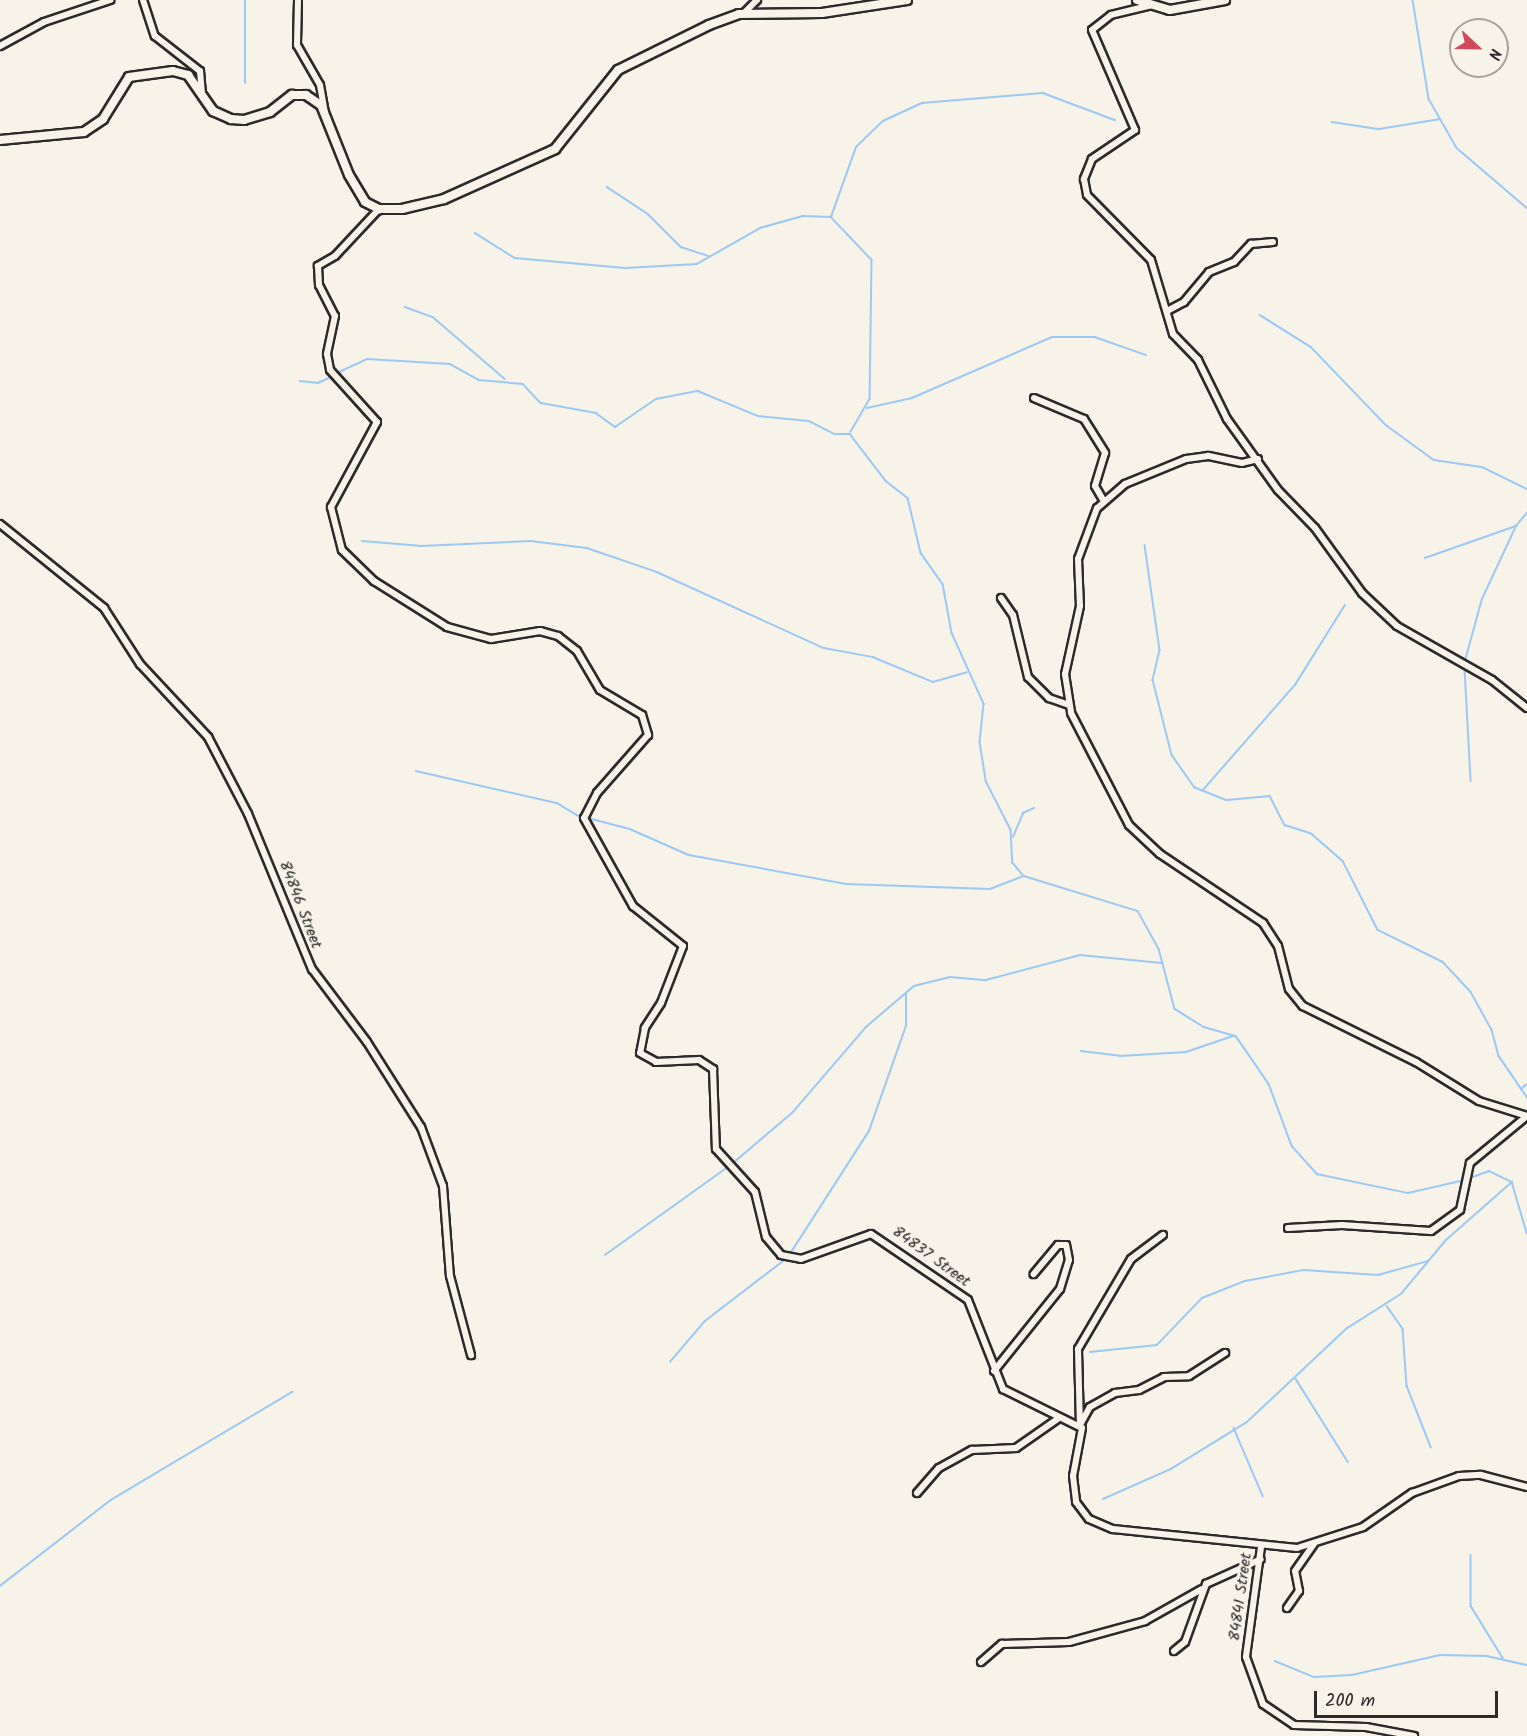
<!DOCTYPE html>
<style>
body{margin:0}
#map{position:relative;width:1527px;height:1736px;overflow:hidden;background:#f7f3e8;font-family:Kalam,sans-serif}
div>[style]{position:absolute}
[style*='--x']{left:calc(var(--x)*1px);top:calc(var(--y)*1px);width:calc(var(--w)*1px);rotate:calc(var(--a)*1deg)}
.stream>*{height:1.5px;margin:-0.75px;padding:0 0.75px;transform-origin:0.75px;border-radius:0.75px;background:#9cc8f6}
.roads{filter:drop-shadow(2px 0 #2b2b2b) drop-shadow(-2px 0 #2b2b2b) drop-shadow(0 2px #2b2b2b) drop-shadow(0 -2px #2b2b2b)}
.street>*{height:6px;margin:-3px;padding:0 3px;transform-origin:3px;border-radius:3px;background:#f7f3e8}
.secondary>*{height:8px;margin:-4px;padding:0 4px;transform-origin:4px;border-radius:4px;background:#f7f3e8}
span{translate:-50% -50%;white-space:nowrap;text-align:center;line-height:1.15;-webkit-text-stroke:6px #f7f3e8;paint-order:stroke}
.street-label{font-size:16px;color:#2b2b2b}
.north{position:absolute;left:1449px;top:18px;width:60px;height:60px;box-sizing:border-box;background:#f7f3e8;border:2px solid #a5a39c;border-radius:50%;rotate:112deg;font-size:16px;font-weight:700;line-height:24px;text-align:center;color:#2b2b2b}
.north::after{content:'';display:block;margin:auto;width:21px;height:27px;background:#d1495b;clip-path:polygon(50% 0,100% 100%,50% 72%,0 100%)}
.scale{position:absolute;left:1314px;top:1691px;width:184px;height:27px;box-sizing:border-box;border:3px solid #2b2b2b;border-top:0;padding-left:8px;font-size:18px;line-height:21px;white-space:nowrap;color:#2b2b2b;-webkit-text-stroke:4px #f7f3e8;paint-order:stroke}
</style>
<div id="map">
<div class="stream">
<i style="--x:1413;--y:0;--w:100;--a:80.8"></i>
<i style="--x:1429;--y:99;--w:56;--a:60.3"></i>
<i style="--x:1457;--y:148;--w:92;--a:40.6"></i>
<i style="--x:245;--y:83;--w:83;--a:-90"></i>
<i style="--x:1332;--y:122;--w:48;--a:8.5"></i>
<i style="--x:1379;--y:129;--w:62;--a:-9.3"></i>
<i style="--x:607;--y:187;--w:49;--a:33.4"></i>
<i style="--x:648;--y:214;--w:47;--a:45"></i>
<i style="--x:681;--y:247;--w:29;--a:18"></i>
<i style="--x:831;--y:217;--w:74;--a:-70.3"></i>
<i style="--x:856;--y:147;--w:37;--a:-44"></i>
<i style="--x:883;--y:121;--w:43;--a:-24.8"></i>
<i style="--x:922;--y:103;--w:121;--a:-4.7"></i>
<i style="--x:1043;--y:93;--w:77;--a:20.6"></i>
<i style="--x:475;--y:233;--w:47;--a:32"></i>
<i style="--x:515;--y:258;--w:110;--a:5.2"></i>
<i style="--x:625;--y:268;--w:72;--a:-3.2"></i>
<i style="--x:697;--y:264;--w:73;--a:-29.7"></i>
<i style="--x:760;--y:228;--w:45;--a:-15.6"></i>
<i style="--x:803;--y:216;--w:28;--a:2"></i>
<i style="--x:831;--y:217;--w:59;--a:46.4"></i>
<i style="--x:872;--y:260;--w:139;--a:90.8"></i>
<i style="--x:870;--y:399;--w:38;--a:120"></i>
<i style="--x:405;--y:307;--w:30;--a:20"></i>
<i style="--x:433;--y:317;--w:95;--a:40.7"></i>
<i style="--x:1260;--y:315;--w:60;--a:32.1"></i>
<i style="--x:1311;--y:347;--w:108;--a:46.1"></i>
<i style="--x:1386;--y:425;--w:59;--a:36.1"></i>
<i style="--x:1434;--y:460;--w:49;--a:8.3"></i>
<i style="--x:1482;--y:467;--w:50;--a:26.1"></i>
<i style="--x:337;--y:373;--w:33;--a:-25"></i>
<i style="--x:367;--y:359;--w:83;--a:3.4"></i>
<i style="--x:450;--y:364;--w:33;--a:29"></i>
<i style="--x:479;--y:380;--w:44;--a:5.2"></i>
<i style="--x:523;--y:384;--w:26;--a:47"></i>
<i style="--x:541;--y:403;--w:56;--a:10.3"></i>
<i style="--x:596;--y:413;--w:24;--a:36"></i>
<i style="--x:615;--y:427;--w:50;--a:-34.3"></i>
<i style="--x:656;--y:399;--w:43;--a:-10.8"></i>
<i style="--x:698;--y:391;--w:65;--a:22.6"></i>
<i style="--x:758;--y:416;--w:51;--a:5.6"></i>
<i style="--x:809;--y:421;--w:28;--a:27"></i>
<i style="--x:834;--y:434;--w:16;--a:0"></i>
<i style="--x:850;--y:434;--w:59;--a:52.5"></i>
<i style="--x:886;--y:481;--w:28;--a:38"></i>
<i style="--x:908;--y:498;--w:57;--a:76.7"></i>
<i style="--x:921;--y:553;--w:38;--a:55"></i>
<i style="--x:943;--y:584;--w:50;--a:79.6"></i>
<i style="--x:952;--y:633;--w:78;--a:65.7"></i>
<i style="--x:984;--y:704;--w:38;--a:96"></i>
<i style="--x:980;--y:742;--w:39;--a:81"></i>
<i style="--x:986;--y:781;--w:55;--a:63"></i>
<i style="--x:1011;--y:830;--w:33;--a:87"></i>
<i style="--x:1013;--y:863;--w:17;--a:50"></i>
<i style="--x:1024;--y:876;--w:119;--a:17.1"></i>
<i style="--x:1138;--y:911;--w:43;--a:61.1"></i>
<i style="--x:1159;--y:949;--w:62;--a:75.1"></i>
<i style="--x:1175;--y:1009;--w:34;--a:32"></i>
<i style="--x:1204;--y:1027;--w:33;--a:16"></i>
<i style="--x:1236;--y:1036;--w:58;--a:55.5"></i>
<i style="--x:1269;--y:1084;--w:66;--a:69.6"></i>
<i style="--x:1292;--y:1146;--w:38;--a:48"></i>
<i style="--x:1317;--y:1174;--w:93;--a:11.8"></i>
<i style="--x:1408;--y:1193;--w:58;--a:-12.8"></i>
<i style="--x:300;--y:381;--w:18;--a:6"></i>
<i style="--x:318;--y:383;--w:17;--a:-25"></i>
<i style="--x:867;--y:408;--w:46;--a:-12.5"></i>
<i style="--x:912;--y:398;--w:153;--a:-23.5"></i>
<i style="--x:1052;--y:337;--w:43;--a:0"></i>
<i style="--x:1095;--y:337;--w:54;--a:19.4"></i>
<i style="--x:362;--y:541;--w:60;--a:4.8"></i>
<i style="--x:422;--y:546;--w:109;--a:-2.6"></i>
<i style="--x:531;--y:541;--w:56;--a:7.1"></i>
<i style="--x:587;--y:548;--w:74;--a:18.9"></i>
<i style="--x:657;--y:572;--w:183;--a:24.5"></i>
<i style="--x:824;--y:648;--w:50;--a:10.4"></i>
<i style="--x:873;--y:657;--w:65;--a:22.6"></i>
<i style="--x:933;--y:682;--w:35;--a:-16"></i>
<i style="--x:1145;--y:545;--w:106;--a:81.9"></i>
<i style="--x:1160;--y:650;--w:31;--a:103"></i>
<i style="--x:1153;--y:680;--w:77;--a:75.8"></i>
<i style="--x:1172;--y:755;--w:39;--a:55"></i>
<i style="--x:1194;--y:787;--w:35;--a:22"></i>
<i style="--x:1227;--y:800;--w:43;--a:-5.3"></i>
<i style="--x:1270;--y:796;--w:33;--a:63"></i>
<i style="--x:1285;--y:825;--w:28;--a:18"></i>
<i style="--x:1312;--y:834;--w:41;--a:41.1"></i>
<i style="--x:1343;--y:861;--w:77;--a:63.1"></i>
<i style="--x:1378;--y:930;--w:72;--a:26.2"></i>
<i style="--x:1443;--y:962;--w:41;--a:47"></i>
<i style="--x:1471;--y:992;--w:43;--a:61.1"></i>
<i style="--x:1492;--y:1030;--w:27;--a:75"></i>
<i style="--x:1499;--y:1056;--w:50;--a:55.7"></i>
<i style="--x:1425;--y:558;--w:96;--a:-19.4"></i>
<i style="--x:1516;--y:526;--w:17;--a:-50"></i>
<i style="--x:1465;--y:661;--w:64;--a:-74.7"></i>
<i style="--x:1482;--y:599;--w:81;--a:-65"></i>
<i style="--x:1465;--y:669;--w:112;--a:86.9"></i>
<i style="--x:416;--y:771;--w:145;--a:12.8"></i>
<i style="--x:557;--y:803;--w:26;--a:31"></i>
<i style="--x:1203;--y:790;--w:140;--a:-48.8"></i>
<i style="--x:1295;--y:685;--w:94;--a:-58"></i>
<i style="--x:588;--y:818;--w:43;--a:14.7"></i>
<i style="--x:630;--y:829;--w:64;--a:23.8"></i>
<i style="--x:689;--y:855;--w:161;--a:10.4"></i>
<i style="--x:847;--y:884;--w:143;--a:2"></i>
<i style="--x:990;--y:889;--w:36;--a:-21"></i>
<i style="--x:1013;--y:837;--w:26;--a:-67"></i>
<i style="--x:1023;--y:813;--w:12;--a:-24"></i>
<i style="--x:1081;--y:1051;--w:39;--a:7"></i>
<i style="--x:1120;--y:1056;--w:66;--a:-3.5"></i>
<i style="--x:1186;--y:1052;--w:50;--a:-18.8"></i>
<i style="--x:1521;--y:1089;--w:8;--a:-40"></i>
<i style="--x:732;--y:1164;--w:80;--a:-40.4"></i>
<i style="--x:793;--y:1112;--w:112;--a:-49.3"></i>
<i style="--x:866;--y:1027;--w:63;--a:-40.5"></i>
<i style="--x:914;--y:986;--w:37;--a:-14"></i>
<i style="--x:950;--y:977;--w:36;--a:5"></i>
<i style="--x:986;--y:980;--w:97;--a:-14.9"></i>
<i style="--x:1080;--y:955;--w:82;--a:5.6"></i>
<i style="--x:1470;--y:1178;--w:20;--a:-20"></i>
<i style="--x:1489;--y:1171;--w:25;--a:26"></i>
<i style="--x:1512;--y:1182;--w:53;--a:73.6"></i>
<i style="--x:790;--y:1254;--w:146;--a:-57.3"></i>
<i style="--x:869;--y:1131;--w:111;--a:-70.6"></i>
<i style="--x:906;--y:1026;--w:31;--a:-90"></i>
<i style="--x:605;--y:1255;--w:151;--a:-35.6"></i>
<i style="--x:1387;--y:1306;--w:28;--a:55"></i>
<i style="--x:1403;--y:1329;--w:57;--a:86"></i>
<i style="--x:1407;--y:1386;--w:66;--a:68.5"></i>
<i style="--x:1090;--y:1352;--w:67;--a:-6"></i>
<i style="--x:1157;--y:1345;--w:65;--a:-46.2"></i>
<i style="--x:1202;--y:1298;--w:46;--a:-21.6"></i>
<i style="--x:1245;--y:1281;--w:60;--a:-10.6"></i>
<i style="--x:1304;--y:1270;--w:74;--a:3.9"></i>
<i style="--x:1378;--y:1275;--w:52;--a:-15.6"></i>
<i style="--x:670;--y:1362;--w:54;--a:-49.5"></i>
<i style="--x:705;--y:1321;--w:103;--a:-37.5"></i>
<i style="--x:1296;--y:1379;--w:98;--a:57.9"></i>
<i style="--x:1234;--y:1428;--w:74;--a:66.9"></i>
<i style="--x:1103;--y:1499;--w:74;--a:-23.8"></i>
<i style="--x:1171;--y:1469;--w:89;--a:-31.7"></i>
<i style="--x:1247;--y:1422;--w:136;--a:-43.2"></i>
<i style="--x:1346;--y:1329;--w:65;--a:-32.5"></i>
<i style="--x:1401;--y:1294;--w:70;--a:-50.2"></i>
<i style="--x:1446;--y:1240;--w:88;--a:-41.3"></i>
<i style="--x:1471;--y:1555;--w:51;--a:90"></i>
<i style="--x:1471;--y:1606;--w:61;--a:58.4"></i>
<i style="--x:0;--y:1586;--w:140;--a:-37.8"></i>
<i style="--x:111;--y:1500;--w:211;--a:-30.8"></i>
<i style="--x:1275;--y:1661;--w:42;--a:22.3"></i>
<i style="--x:1314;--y:1677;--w:38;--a:-3"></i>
<i style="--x:1352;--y:1675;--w:90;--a:-12.8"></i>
<i style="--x:1440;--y:1655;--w:47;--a:1.2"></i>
<i style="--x:1487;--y:1656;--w:41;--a:12.7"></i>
</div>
<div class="roads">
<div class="street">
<i style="--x:143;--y:0;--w:38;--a:72"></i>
<i style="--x:155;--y:36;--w:57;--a:37.9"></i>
<i style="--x:200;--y:71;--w:22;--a:85"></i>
<i style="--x:298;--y:0;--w:45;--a:91.3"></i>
<i style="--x:297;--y:45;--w:46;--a:60.1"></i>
<i style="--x:320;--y:85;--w:28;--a:80"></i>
<i style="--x:1152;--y:5;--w:42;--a:166.3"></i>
<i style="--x:1111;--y:15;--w:24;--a:142"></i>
<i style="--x:1092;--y:30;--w:109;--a:66.7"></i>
<i style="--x:1135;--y:130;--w:52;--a:146"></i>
<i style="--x:1092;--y:159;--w:22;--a:112"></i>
<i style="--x:1084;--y:179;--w:16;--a:79"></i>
<i style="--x:1087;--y:195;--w:91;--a:45.4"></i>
<i style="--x:1151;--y:260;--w:77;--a:73.4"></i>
<i style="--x:1173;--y:334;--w:36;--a:46"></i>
<i style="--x:1198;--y:360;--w:66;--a:63.8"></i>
<i style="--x:1227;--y:419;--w:87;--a:54.3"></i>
<i style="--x:1278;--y:490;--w:53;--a:45.8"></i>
<i style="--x:1315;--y:528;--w:80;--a:54.1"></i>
<i style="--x:1362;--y:593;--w:48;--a:43.3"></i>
<i style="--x:1397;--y:626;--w:109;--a:29.6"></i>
<i style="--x:1492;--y:680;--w:45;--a:38.7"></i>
<i style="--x:743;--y:14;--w:20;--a:-45"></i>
<i style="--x:0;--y:46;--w:50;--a:-28.6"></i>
<i style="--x:44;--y:22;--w:70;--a:-18.4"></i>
<i style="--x:379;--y:209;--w:64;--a:133.1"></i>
<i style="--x:335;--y:256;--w:20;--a:150"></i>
<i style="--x:318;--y:266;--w:19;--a:87"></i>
<i style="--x:319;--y:285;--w:35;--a:63"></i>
<i style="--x:335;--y:316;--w:39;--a:102"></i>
<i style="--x:327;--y:354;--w:16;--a:79"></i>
<i style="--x:330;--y:370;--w:70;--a:47.9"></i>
<i style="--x:377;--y:422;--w:97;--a:118.4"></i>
<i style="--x:331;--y:507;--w:44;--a:75.7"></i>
<i style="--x:342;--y:550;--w:45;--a:44.1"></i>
<i style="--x:374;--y:581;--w:86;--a:32.2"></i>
<i style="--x:447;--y:627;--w:46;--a:15.3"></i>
<i style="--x:491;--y:639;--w:50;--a:-9.3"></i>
<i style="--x:540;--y:631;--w:19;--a:16"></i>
<i style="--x:558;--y:636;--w:24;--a:38"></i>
<i style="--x:577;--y:651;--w:45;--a:59.5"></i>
<i style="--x:600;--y:690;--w:49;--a:30.8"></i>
<i style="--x:642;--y:715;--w:21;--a:73"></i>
<i style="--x:648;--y:735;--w:77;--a:131.3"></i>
<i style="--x:597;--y:793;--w:28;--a:117"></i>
<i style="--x:584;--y:818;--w:101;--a:60.9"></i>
<i style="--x:633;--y:906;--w:64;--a:38.7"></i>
<i style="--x:683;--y:946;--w:61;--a:111.1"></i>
<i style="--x:661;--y:1003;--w:30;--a:123"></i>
<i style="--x:645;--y:1028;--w:25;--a:101"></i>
<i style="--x:640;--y:1053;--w:18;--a:29"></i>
<i style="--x:656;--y:1062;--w:43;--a:-2.7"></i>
<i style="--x:699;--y:1060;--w:17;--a:33"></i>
<i style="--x:713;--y:1069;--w:80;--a:87.9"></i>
<i style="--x:716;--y:1149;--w:58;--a:47.8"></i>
<i style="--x:755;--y:1192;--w:46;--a:76.3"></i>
<i style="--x:766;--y:1237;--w:23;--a:50"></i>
<i style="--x:781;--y:1255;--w:20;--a:11"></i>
<i style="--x:801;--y:1259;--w:74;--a:-19.7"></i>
<i style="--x:871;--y:1234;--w:117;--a:34.2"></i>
<i style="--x:968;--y:1300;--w:96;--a:68.5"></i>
<i style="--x:1003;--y:1389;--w:88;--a:26.3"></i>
<i style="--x:1082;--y:1428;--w:49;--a:100.6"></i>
<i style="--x:1073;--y:1476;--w:26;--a:83"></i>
<i style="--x:1076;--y:1502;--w:21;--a:53"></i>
<i style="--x:1089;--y:1519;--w:26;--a:23"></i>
<i style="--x:1113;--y:1529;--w:185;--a:5.9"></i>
<i style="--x:1297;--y:1548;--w:69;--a:-17.7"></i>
<i style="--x:1363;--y:1527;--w:60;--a:-34.8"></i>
<i style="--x:1412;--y:1493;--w:50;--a:-19.9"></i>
<i style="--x:1459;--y:1476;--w:22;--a:-3"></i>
<i style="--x:1481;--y:1475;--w:48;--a:14.6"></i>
<i style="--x:1167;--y:311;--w:19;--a:-28"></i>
<i style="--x:1184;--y:302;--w:39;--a:-50"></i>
<i style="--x:1209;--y:272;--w:27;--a:-22"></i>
<i style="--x:1234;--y:262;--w:25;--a:-47"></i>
<i style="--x:1251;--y:244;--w:22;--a:-5"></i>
<i style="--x:1034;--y:398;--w:54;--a:22.8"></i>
<i style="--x:1084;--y:419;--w:40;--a:58"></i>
<i style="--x:1105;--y:453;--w:34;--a:107"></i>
<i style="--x:1095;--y:486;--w:16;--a:60"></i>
<i style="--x:1258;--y:459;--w:16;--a:166"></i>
<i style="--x:1242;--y:463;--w:35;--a:-168"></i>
<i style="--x:1208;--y:456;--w:22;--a:172"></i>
<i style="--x:1186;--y:459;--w:66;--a:157.7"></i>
<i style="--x:1125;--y:484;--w:37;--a:139"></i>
<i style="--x:1097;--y:508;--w:54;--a:110.4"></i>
<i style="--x:1078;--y:559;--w:47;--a:87.6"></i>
<i style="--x:1080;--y:606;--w:70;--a:102.4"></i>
<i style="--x:1065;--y:674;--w:39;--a:81"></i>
<i style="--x:1071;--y:713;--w:126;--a:62.6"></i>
<i style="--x:1129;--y:825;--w:42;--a:43.1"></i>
<i style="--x:1160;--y:854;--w:124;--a:33.8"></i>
<i style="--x:1263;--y:923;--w:27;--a:57"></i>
<i style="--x:1278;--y:946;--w:44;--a:75.7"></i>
<i style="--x:1289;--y:989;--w:22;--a:51"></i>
<i style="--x:1303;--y:1006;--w:126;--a:26.4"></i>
<i style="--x:1416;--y:1062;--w:74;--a:31.8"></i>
<i style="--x:1479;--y:1101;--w:50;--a:17.4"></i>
<i style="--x:0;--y:524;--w:134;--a:38.9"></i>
<i style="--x:104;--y:608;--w:67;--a:57.3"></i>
<i style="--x:140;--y:664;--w:100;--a:47"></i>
<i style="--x:208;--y:737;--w:87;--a:62.5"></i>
<i style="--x:248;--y:814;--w:168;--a:67.6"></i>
<i style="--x:312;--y:969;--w:91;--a:53"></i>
<i style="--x:367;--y:1042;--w:101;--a:57.6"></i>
<i style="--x:421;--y:1127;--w:63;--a:69.6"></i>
<i style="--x:443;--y:1186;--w:90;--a:85.6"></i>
<i style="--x:450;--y:1276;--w:82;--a:75.1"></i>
<i style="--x:1001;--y:598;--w:21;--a:55"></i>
<i style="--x:1013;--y:615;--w:64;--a:76.4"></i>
<i style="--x:1028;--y:677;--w:30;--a:45"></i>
<i style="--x:1049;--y:698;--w:21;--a:19"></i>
<i style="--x:1288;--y:1228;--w:54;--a:-3.2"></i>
<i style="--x:1342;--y:1225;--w:89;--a:3.9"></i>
<i style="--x:1431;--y:1231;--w:36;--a:-36"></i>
<i style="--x:1460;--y:1210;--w:48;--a:-78"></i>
<i style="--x:1470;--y:1163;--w:74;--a:-39.5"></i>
<i style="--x:994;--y:1371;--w:105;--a:-51.2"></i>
<i style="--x:1060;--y:1289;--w:30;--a:-73"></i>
<i style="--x:1069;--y:1260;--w:15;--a:-101"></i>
<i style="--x:1066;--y:1245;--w:8;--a:180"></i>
<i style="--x:1058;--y:1245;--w:38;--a:130"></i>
<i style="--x:1081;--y:1423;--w:18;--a:-61"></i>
<i style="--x:1090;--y:1407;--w:29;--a:-29"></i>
<i style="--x:1115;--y:1393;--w:24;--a:-7"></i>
<i style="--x:1139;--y:1390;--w:28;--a:-27"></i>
<i style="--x:1164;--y:1377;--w:25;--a:-2"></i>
<i style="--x:1189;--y:1376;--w:43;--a:-32.6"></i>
<i style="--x:1080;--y:1426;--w:77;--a:-91.5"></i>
<i style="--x:1078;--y:1349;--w:104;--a:-59.5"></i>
<i style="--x:1131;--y:1259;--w:40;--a:-37"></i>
<i style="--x:917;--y:1493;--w:33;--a:-49"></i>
<i style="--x:939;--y:1468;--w:38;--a:-29"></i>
<i style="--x:972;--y:1450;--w:44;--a:-2.6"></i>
<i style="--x:1016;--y:1448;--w:52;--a:-34.9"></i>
<i style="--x:1261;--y:1547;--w:111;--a:97.8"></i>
<i style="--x:1246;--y:1657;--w:50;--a:70.1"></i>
<i style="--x:1263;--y:1704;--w:37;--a:34"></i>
<i style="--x:1294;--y:1725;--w:72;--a:1.6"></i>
<i style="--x:1366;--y:1727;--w:49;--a:10.6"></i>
<i style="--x:1287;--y:1608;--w:21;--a:-55"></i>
<i style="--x:1299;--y:1591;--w:20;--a:-101"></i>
<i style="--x:1295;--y:1571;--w:33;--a:-55"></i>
<i style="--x:1174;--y:1651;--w:14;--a:-39"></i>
<i style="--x:1185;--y:1642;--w:62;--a:-70.1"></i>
<i style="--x:1206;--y:1584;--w:60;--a:-24.4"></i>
<i style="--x:981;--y:1662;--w:28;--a:-41"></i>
<i style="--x:1002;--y:1644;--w:67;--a:-1.7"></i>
<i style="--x:1069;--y:1642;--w:79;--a:-15.4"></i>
<i style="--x:1145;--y:1621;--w:65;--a:-29.3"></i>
</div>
<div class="secondary">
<i style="--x:1137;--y:0;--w:34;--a:17"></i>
<i style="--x:1170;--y:10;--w:56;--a:-10.3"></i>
<i style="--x:0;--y:140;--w:84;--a:-5.4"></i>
<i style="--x:84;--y:132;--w:23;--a:-34"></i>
<i style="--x:103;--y:119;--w:49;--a:-58.2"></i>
<i style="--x:129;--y:77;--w:44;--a:-7.8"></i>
<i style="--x:173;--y:71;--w:16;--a:15"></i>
<i style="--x:188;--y:75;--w:44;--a:55.2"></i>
<i style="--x:213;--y:111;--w:20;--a:24"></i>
<i style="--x:231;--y:119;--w:13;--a:4"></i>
<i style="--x:244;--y:120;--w:27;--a:-17"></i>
<i style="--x:270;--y:112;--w:28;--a:-38"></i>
<i style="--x:292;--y:95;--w:14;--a:0"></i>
<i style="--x:306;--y:95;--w:18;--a:34"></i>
<i style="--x:321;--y:105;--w:75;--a:68.2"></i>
<i style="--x:349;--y:175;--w:31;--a:59"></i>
<i style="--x:365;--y:202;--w:16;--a:27"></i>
<i style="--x:379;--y:209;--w:23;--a:0"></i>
<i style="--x:402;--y:209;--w:43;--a:-13.4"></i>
<i style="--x:444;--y:199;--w:122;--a:-24.2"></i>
<i style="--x:555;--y:149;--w:101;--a:-51.4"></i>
<i style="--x:618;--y:70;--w:102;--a:-26.3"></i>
<i style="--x:709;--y:25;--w:32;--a:-20"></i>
<i style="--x:739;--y:14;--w:83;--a:-0.7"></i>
<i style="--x:822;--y:13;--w:86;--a:-8.7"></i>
</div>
</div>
<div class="street-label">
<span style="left:300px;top:905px;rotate:69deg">84846 Street</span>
<span style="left:931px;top:1257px;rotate:36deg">84837 Street</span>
<span style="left:1241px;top:1597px;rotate:-82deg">84841 Street</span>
</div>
<div class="north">N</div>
<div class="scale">200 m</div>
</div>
